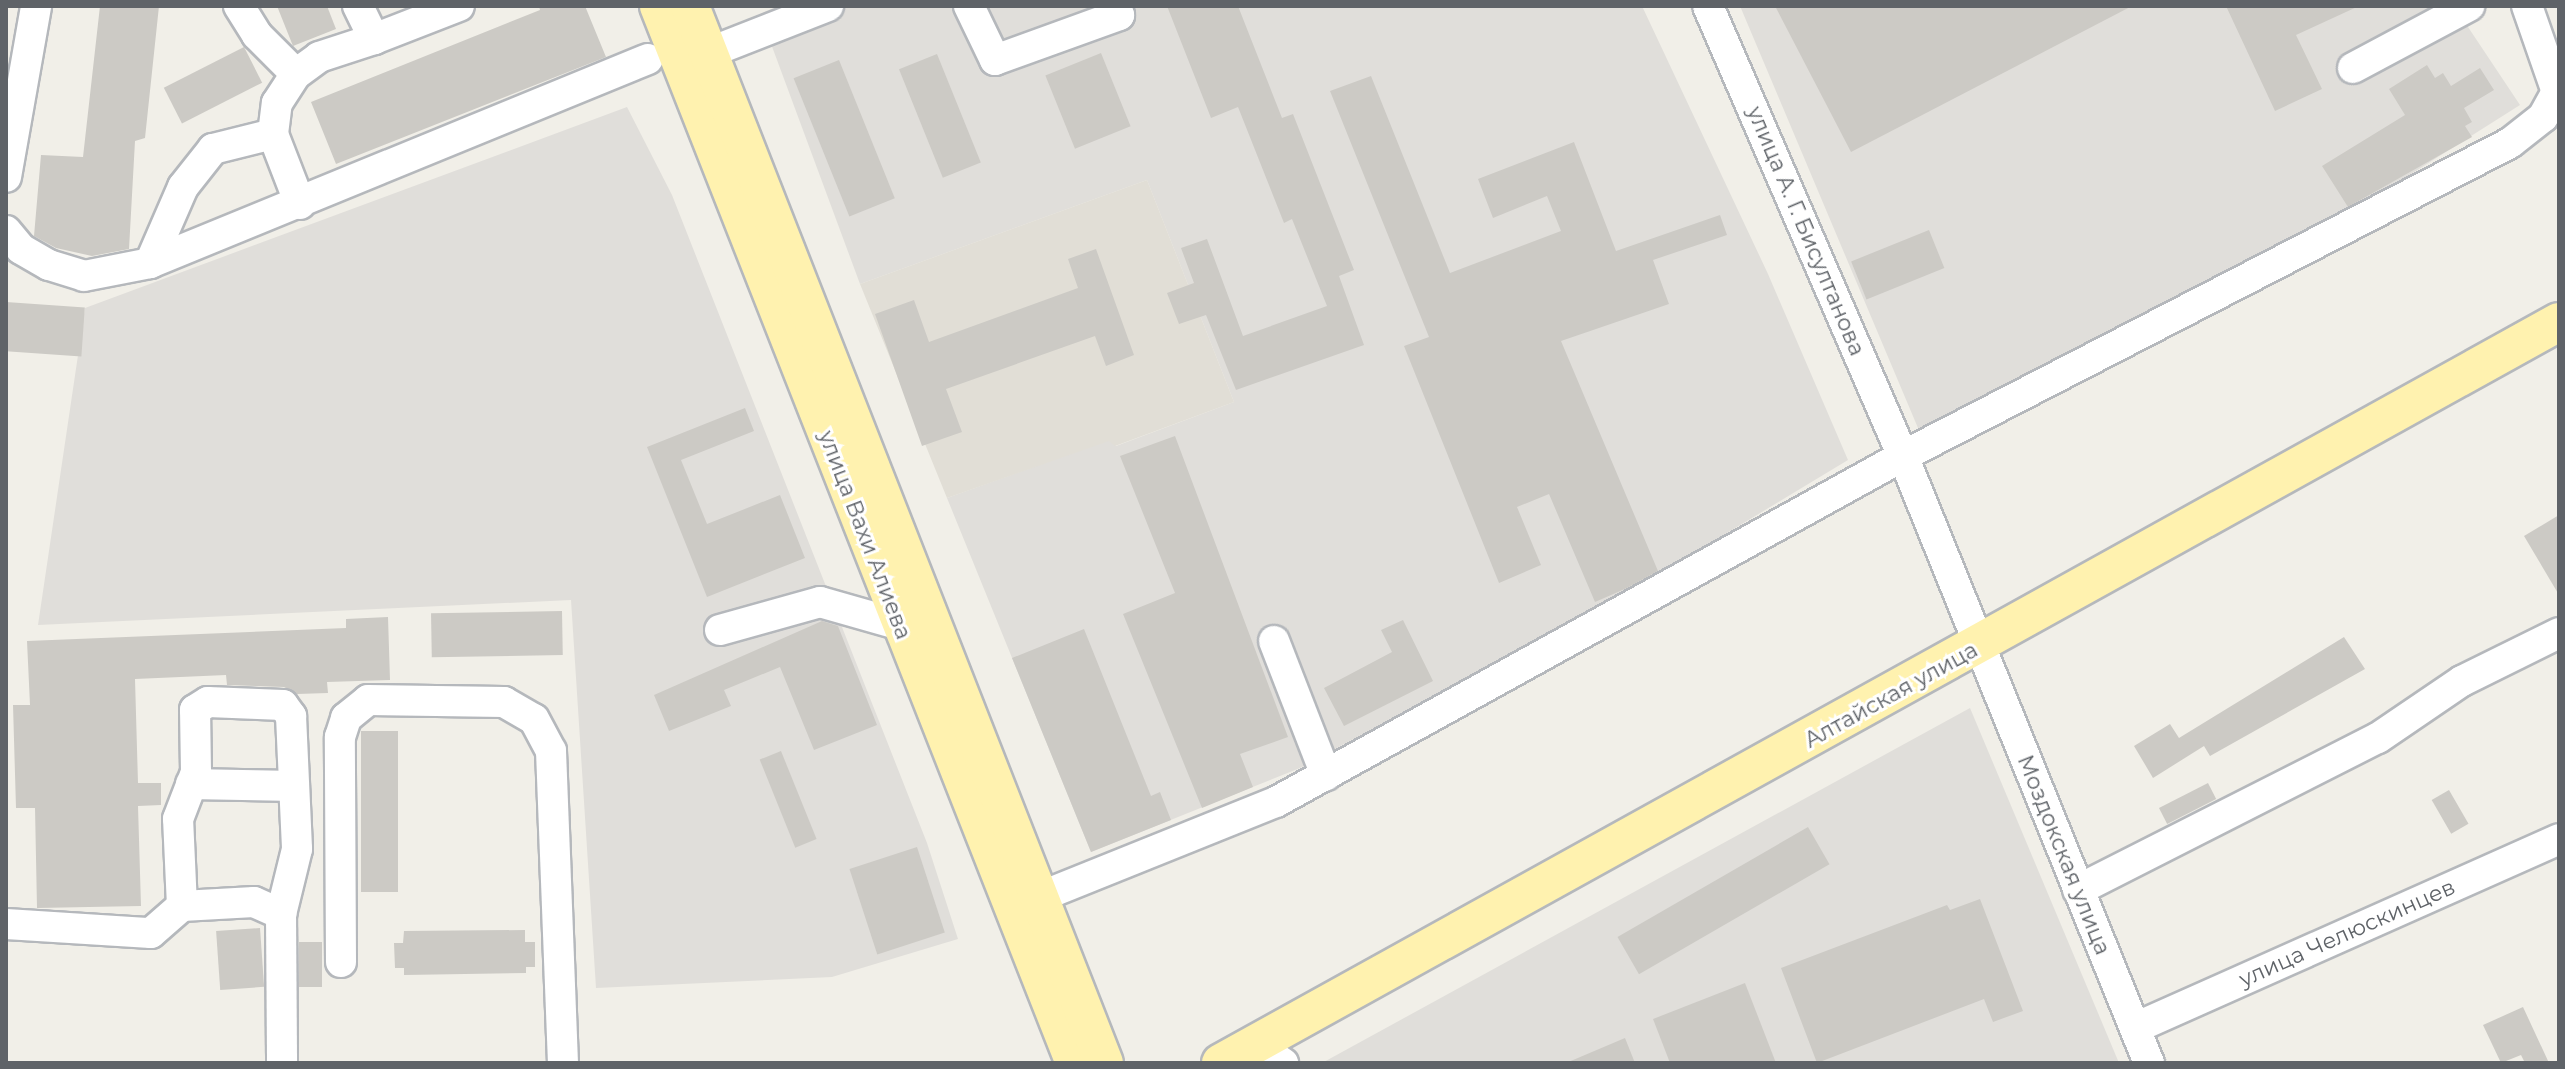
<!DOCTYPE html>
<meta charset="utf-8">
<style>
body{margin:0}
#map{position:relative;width:2565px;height:1069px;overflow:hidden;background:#f1efe8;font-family:Montserrat,sans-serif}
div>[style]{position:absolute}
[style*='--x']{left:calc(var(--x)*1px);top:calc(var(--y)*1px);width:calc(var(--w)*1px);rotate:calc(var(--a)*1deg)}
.industrial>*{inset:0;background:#e0deda}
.education>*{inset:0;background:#e1ded6}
.building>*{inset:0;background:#cccac5;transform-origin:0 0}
.roads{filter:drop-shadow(2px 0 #b5b8bc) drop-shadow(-2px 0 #b5b8bc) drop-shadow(0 2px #b5b8bc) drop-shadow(0 -2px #b5b8bc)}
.minor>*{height:30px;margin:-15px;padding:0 15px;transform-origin:15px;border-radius:15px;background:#fff}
.major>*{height:38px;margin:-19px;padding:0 19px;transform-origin:19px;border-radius:19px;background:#fff2af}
span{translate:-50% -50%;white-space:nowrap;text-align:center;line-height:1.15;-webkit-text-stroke:6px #fff;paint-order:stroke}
.street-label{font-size:22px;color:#5f6368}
.frame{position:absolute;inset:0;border:8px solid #5f6368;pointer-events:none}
</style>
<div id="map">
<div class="industrial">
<i style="clip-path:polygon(778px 6px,1642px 6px,1768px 274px,1848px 460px,1659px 574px,1300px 768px,1091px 852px,947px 498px,1109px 440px,1116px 446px,1234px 402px,1147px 180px,860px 284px,760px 14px)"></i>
<i style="clip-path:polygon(1740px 6px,2462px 6px,2470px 17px,2468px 27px,2520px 105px,2351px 212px,1929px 431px,1918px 428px)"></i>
<i style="clip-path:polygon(627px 107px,672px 195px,927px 843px,958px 939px,832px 977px,596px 988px,571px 600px,38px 625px,85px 308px)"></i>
<i style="clip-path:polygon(1970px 708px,2119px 1063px,1322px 1063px)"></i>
</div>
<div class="education">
<i style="clip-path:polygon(1147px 180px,1234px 402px,1115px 446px,1109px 441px,947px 498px,860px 284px)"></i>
</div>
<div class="building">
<i style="clip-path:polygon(100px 6px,159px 6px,145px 138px,135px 141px,129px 249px,92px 256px,56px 248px,34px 236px,41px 155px,83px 157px)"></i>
<i style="clip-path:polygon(277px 6px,327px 6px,336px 29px,293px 46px)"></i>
<i style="clip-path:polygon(539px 6px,585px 6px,606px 57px,336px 164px,311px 102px,540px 10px)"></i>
<i style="clip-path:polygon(1167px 6px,1238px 6px,1282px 118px,1293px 114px,1354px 270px,1339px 276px,1364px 345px,1236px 390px,1206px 315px,1179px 324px,1167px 293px,1194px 283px,1181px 248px,1207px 239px,1243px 336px,1327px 306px,1292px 219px,1284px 223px,1238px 107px,1211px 118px)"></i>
<i style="clip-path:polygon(1775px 6px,2132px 6px,1851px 152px)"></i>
<i style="clip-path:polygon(2226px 6px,2359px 6px,2296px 35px,2322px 89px,2275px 111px)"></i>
<i style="left:244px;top:47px;width:40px;height:90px;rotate:63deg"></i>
<i style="left:1101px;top:53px;width:79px;height:60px;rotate:68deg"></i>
<i style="left:937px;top:54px;width:117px;height:41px;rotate:68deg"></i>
<i style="left:839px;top:60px;width:149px;height:49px;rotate:68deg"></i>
<i style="clip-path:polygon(2427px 65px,2435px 78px,2443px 73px,2451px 86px,2480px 68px,2494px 90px,2464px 108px,2472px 122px,2465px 126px,2472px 137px,2348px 207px,2322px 166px,2405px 115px,2389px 89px)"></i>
<i style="clip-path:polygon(1371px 76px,1450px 273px,1561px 231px,1547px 196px,1493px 218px,1478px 179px,1574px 142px,1616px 251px,1720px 215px,1727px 235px,1653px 260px,1669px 304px,1561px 341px,1658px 571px,1627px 588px,1595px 602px,1549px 494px,1517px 507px,1541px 565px,1499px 583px,1404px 346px,1429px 337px,1330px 91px)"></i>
<i style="left:1929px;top:230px;width:41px;height:84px;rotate:68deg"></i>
<i style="clip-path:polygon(1096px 249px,1134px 355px,1106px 366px,1095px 336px,946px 389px,962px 432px,922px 446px,875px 314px,914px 300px,929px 342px,1078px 288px,1068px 259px)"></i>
<i style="left:6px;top:302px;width:79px;height:49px;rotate:4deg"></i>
<i style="clip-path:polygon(745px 408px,754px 431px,681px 460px,707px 524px,780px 495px,805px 558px,707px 597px,647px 447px)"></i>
<i style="clip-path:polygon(1175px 436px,1288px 737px,1240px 754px,1253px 787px,1202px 808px,1123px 614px,1175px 593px,1120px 456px)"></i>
<i style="clip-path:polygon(2559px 515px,2559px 595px,2524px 536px)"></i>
<i style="left:562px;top:611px;width:44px;height:131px;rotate:89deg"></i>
<i style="clip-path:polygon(388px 617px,390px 680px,327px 682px,328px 693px,297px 694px,284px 687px,227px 685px,226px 675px,135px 679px,138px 783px,161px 783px,161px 805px,138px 806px,141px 906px,37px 908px,35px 808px,16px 808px,13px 705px,30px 705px,27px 641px,346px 628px,346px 619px)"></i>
<i style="clip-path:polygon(1403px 620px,1433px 681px,1344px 726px,1324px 688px,1392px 652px,1381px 630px)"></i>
<i style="clip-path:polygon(822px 621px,838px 626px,877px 725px,814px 750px,780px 667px,724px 690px,731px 706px,669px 731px,654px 695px)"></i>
<i style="clip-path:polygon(1084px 629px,1151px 796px,1160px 792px,1171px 820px,1091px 852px,1012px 658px)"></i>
<i style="clip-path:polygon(2344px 637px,2365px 669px,2210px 756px,2204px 746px,2153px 778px,2134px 746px,2170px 724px,2179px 738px)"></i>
<i style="left:361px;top:731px;width:37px;height:161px"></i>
<i style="left:781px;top:751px;width:95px;height:23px;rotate:68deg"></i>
<i style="left:2208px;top:783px;width:18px;height:55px;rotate:63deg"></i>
<i style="left:2449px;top:790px;width:39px;height:20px;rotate:60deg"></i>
<i style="left:1808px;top:827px;width:43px;height:220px;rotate:60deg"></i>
<i style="left:917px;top:847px;width:90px;height:71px;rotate:72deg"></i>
<i style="clip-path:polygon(1980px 899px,2023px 1011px,1993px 1022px,1984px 999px,1817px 1063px,1781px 968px,1947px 905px,1950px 910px)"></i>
<i style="left:260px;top:928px;width:59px;height:44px;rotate:86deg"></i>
<i style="clip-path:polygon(525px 930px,525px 942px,535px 942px,535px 967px,526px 967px,526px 973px,404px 975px,404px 968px,395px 968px,394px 943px,403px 943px,404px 931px)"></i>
<i style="left:299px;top:942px;width:23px;height:45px"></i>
<i style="clip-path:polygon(1745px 983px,1776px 1063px,1670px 1063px,1653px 1019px)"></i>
<i style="clip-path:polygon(2523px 1007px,2549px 1063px,2525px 1063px,2521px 1055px,2501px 1063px,2483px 1025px)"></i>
<i style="clip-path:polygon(1625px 1038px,1635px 1063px,1566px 1063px)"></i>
</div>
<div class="roads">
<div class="minor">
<i style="--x:239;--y:6;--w:34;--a:58"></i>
<i style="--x:257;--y:35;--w:55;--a:45"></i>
<i style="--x:358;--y:6;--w:37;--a:64"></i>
<i style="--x:374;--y:39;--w:91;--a:-21.2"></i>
<i style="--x:969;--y:6;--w:60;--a:64.3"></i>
<i style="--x:995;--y:60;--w:132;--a:-19.9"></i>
<i style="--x:1119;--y:15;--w:10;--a:-114"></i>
<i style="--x:1708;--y:6;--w:490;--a:66.6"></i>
<i style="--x:1903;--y:456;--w:655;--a:67.94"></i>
<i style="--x:708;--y:53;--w:129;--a:-21.4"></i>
<i style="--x:2353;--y:68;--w:132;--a:-28.1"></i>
<i style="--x:273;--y:134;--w:62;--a:166"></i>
<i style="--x:213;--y:149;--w:48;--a:128.3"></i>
<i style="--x:183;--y:187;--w:83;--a:113.5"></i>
<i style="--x:150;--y:263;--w:538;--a:-22.28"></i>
<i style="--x:6;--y:177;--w:174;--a:-80"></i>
<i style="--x:300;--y:204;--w:75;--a:-111.1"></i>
<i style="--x:273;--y:134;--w:31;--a:-83"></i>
<i style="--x:277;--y:103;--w:35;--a:-57"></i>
<i style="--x:296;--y:74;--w:29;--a:-36"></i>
<i style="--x:319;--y:57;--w:58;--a:-18.1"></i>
<i style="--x:6;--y:231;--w:23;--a:50"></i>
<i style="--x:21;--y:249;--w:32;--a:30"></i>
<i style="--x:49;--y:265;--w:37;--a:17"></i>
<i style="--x:84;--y:276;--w:67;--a:-11.1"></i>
<i style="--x:720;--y:630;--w:104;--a:-15.6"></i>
<i style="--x:820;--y:602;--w:84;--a:15.9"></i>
<i style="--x:1274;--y:641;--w:144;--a:68.8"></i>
<i style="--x:191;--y:784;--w:103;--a:1.1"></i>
<i style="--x:2078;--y:890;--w:336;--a:-26.9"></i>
<i style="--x:2378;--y:738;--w:102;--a:-34.2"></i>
<i style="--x:2462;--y:681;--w:108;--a:-26.3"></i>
<i style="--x:1037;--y:898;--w:258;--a:-21.9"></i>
<i style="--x:1276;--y:802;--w:716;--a:-28.89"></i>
<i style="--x:1903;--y:456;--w:683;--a:-27.28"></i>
<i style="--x:2510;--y:143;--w:42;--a:-38.2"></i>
<i style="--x:2543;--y:117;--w:29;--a:-61"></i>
<i style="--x:2557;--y:92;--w:91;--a:-109.2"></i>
<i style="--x:182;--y:906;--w:87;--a:-92.6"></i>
<i style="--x:178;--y:819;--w:50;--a:-69"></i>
<i style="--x:196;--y:772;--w:62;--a:-90.9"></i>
<i style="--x:195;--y:710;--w:15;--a:-32"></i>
<i style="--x:208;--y:702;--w:75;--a:2.3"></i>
<i style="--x:283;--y:705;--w:14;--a:54"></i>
<i style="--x:291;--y:716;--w:133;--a:87.4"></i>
<i style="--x:297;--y:849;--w:67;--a:103.8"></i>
<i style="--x:281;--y:914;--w:149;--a:89.6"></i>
<i style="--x:6;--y:924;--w:145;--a:3.6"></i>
<i style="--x:151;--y:933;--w:41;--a:-41.1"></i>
<i style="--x:182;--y:906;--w:72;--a:-3.2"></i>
<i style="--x:254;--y:902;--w:30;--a:24"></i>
<i style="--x:341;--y:962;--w:225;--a:-90.3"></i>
<i style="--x:340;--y:737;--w:20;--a:-72"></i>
<i style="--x:346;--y:718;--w:28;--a:-39"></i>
<i style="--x:368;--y:700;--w:136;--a:0.8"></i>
<i style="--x:504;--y:702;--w:34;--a:30"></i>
<i style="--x:534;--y:719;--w:36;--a:62"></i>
<i style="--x:551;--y:751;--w:312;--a:87.8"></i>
<i style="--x:2135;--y:1028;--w:464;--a:-24"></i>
<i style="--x:1257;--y:1045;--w:32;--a:35"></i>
</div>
<div class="major">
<i style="--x:659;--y:6;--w:1136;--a:68.52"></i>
<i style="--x:690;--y:6;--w:1135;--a:68.61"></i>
<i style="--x:1221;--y:1063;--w:1529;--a:-28.98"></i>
</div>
</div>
<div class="street-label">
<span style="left:1806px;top:231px;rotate:67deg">улица А. Г. Бисултанова</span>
<span style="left:865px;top:535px;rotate:69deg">улица Вахи Алиева</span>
<span style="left:1891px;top:695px;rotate:-29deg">Алтайская улица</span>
<span style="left:2064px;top:855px;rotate:68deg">Моздокская улица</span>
<span style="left:2347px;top:933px;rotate:-24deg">улица Челюскинцев</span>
</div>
<div class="frame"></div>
</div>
